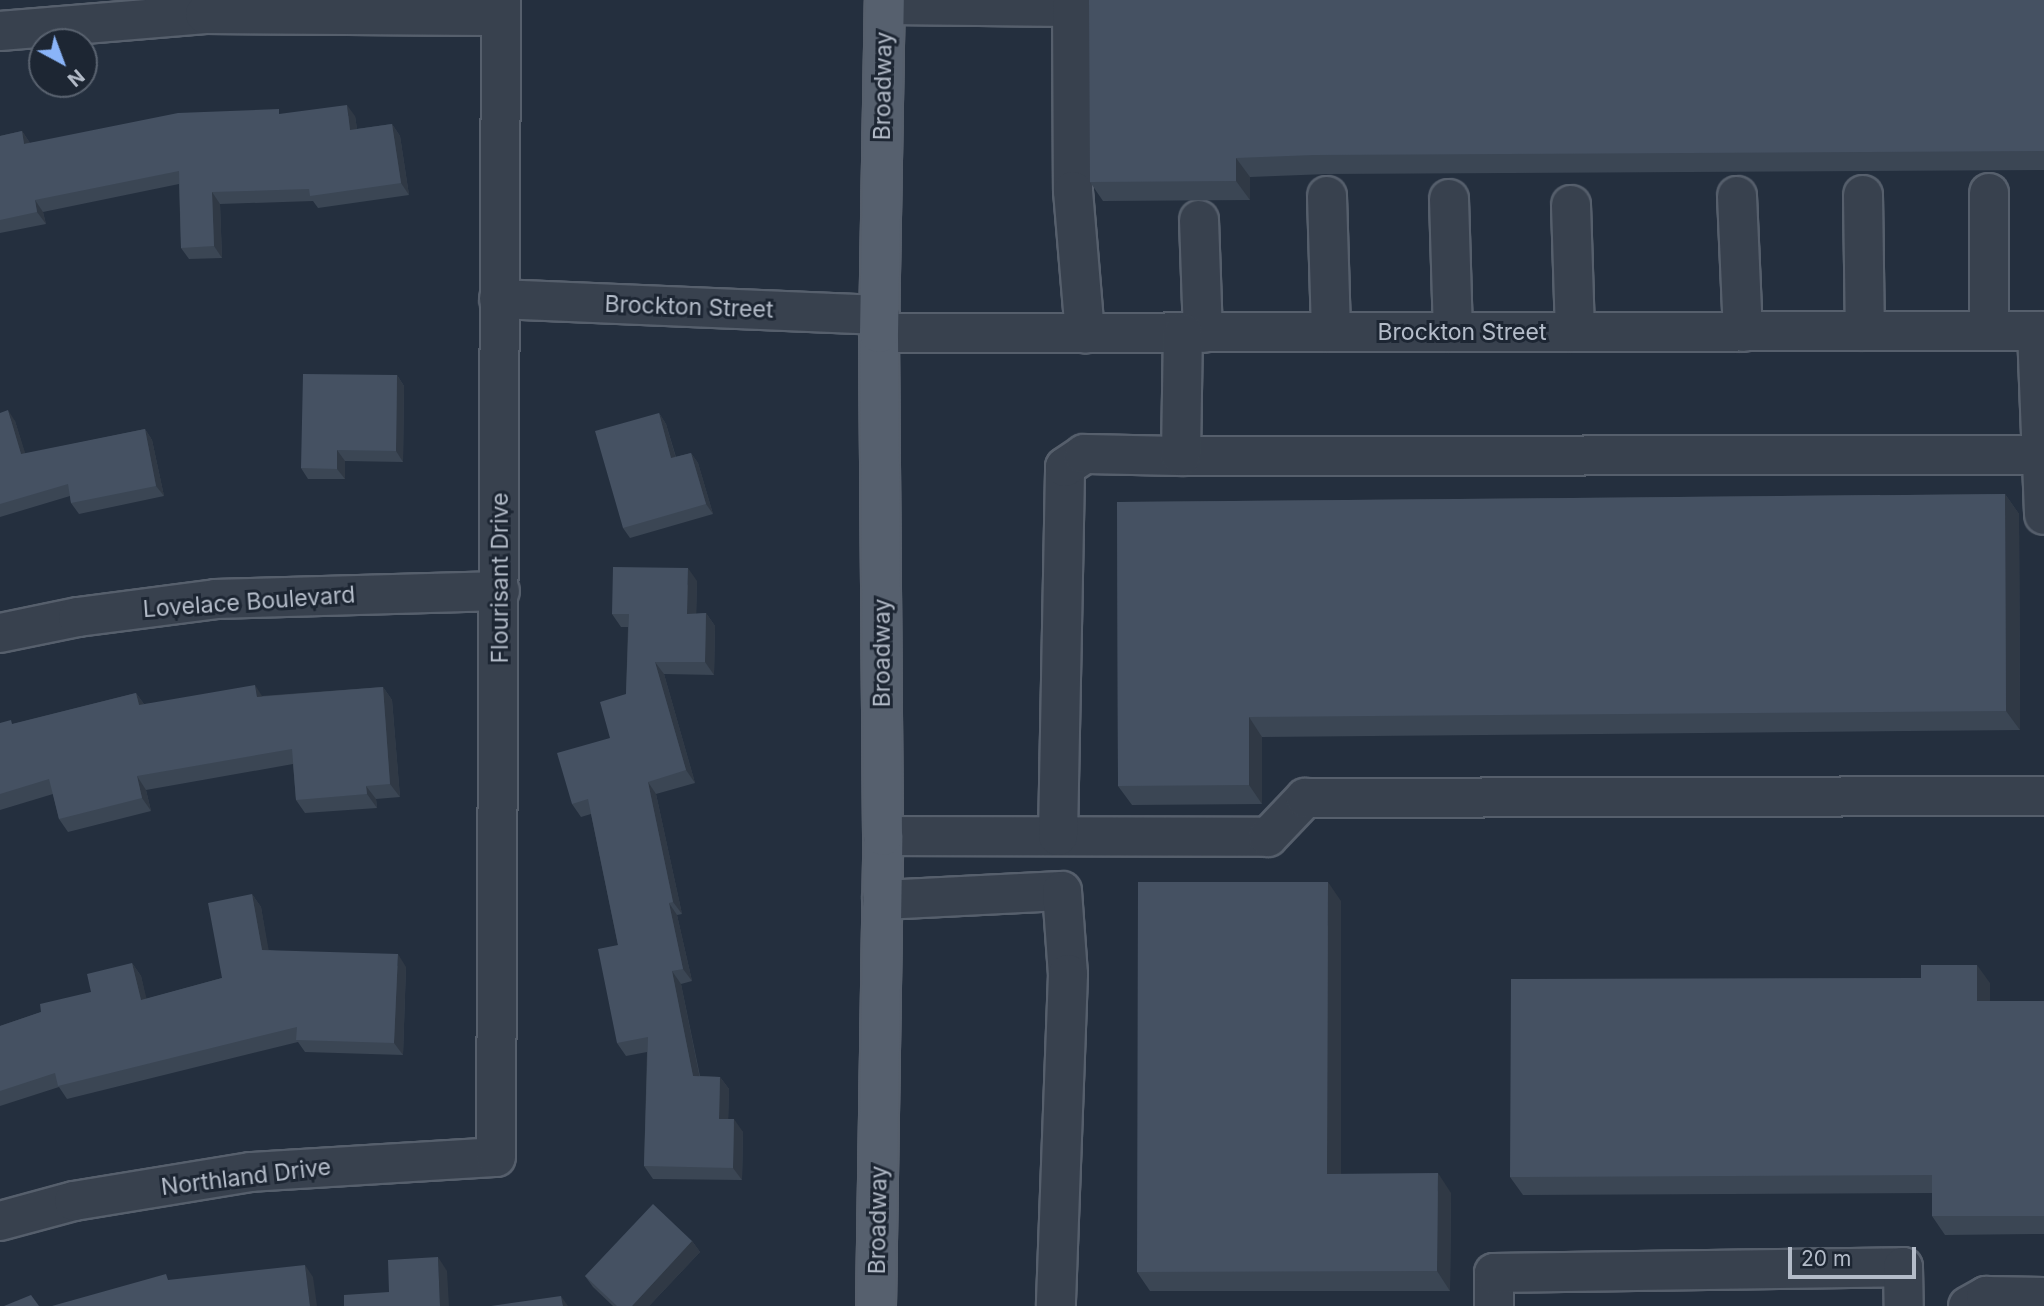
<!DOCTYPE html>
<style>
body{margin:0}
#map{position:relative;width:2044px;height:1306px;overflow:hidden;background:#242f3e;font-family:Inter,sans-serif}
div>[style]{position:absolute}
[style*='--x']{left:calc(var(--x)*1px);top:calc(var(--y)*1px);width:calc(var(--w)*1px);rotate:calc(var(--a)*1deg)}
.roads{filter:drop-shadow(2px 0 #565f6c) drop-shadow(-2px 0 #565f6c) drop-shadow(0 2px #565f6c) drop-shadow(0 -2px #565f6c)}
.minor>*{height:38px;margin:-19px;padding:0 19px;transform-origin:19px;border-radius:19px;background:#38414e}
.major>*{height:38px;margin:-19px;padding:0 19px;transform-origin:19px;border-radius:19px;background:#56606e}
.wall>*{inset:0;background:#3b4654}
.shaded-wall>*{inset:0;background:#303945}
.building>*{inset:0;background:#455162}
span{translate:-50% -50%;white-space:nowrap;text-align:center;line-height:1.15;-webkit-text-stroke:6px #1d2633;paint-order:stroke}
.street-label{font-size:23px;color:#b4bcc9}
.north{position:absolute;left:28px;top:28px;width:70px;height:70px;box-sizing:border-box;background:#1d2633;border:2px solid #59626f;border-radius:50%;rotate:139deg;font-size:19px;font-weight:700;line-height:28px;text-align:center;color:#b4bcc9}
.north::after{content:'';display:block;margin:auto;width:24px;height:32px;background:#8ab4f8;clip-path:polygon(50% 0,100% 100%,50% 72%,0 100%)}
.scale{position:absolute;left:1788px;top:1247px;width:128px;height:32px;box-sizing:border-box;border:4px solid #b4bcc9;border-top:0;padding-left:9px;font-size:21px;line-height:24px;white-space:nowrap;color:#b4bcc9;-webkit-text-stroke:5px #1d2633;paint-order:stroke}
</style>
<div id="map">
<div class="roads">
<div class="minor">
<i style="--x:885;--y:5;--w:187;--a:0.6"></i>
<i style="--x:1072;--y:7;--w:184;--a:89.7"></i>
<i style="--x:1073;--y:191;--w:143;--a:85.2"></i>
<i style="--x:0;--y:31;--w:206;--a:-4.7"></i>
<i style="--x:205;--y:14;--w:296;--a:0.4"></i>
<i style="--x:1989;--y:193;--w:138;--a:90"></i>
<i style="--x:1863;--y:195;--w:136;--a:89.2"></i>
<i style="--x:1327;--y:196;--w:136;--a:88.3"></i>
<i style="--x:1737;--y:196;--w:136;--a:87.5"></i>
<i style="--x:1449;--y:199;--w:133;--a:88.3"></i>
<i style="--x:1571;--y:205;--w:127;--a:88.2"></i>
<i style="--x:1199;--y:220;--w:113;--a:88"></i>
<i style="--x:499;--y:299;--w:381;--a:2.4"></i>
<i style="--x:2037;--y:331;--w:184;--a:87.8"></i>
<i style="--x:879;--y:333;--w:1165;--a:-0.1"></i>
<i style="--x:1181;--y:456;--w:861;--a:-0.07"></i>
<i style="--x:0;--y:633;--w:80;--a:-11.6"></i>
<i style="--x:78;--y:617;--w:139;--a:-7.4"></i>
<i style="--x:216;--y:599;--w:284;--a:-1.6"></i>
<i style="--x:883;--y:836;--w:385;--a:0.1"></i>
<i style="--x:1268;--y:837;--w:54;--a:-46.5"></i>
<i style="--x:1305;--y:798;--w:739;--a:-0.16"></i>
<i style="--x:1058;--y:836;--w:369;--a:-88.9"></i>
<i style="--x:1065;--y:467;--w:23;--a:-34"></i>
<i style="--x:1084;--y:454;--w:97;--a:1.2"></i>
<i style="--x:1181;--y:456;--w:123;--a:-89.1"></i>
<i style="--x:882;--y:900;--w:180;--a:-2.9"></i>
<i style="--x:1062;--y:891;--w:83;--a:85.9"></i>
<i style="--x:1068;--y:974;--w:332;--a:92.1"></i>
<i style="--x:0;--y:1221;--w:77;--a:-15.1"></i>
<i style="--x:74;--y:1201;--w:179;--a:-9.3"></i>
<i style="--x:251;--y:1172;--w:245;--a:-3.5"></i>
<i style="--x:496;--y:1157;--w:1157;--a:-89.75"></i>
<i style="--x:1494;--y:1306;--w:33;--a:-90"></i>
<i style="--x:1494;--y:1273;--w:409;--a:-0.8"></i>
<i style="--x:1903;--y:1267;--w:39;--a:89"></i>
<i style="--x:1968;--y:1306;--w:21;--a:-29"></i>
<i style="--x:1986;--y:1296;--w:58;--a:1"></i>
</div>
<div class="major">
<i style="--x:876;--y:1306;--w:470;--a:-89.1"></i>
<i style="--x:883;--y:836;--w:503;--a:-90.46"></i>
<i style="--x:879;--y:333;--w:333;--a:-89"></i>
</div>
</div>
<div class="wall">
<i style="clip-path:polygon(2044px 0,2044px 170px,1327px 174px,1250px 177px,1250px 200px,1103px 201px,1090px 182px)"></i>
<i style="clip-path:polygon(282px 114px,355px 116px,357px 129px,392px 124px,400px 136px,409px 195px,318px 208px,313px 201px,220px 204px,222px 258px,189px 259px,181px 248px,179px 184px,43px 212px,46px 224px,0 233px,0 136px,22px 131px,30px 143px)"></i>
<i style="clip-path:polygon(397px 375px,404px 386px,403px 462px,345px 461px,345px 479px,308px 479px,301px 468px)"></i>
<i style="clip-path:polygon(0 413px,15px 421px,25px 454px,145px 429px,152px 440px,164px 496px,79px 514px,71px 503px,70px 496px,0 517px)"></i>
<i style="clip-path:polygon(659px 413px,666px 424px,676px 457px,691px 453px,698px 463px,713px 514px,630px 538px,623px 528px)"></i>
<i style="clip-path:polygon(2005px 494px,2019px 514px,2020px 730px,1262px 737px,1262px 804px,1132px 805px,1118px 786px,1117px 502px)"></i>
<i style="clip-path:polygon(697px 581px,696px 614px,706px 613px,715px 626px,714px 675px,664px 674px,695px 783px,656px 794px,682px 914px,677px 915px,692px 981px,681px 984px,700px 1076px,720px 1077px,729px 1089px,728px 1119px,743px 1132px,742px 1180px,653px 1179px,644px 1166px,647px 1052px,626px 1056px,617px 1043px,618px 945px,591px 814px,581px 817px,572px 804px,610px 738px,626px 694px,628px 627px,621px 627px,612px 614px)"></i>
<i style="clip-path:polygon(383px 687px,392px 700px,400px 797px,376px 799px,377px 808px,305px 813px,296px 800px,293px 764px,146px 790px,151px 811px,68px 832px,59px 819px,53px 794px,0 810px,0 723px,13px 724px,136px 693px,144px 704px,262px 696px)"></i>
<i style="clip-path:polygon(252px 894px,261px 907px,268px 950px,406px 967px,403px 1055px,305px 1052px,298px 1042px,67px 1099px,59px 1087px,0 1106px,0 1026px,41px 1012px,91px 992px,132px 963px,141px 976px,146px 999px,222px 978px)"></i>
<i style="clip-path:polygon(1341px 901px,1341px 1174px,1451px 1193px,1450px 1291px,1150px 1291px,1137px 1272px)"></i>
<i style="clip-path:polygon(1990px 983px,1990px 1001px,2044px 1001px,2044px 1234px,1945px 1235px,1932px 1216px,1932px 1193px,1523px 1195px,1510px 1177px)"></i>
<i style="clip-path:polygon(692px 1241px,700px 1252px,649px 1306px,613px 1306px,593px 1287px,585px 1276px)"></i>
</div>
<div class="shaded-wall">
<i style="clip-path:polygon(347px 105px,355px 116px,359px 142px,350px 130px)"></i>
<i style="clip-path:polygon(392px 124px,400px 136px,409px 195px,401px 183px)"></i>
<i style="clip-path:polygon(22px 131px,30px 143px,24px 144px)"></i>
<i style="clip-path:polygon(1236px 158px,1250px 177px,1250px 200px,1236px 181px)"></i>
<i style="clip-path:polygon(212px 192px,220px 204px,222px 258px,214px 246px)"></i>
<i style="clip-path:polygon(35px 200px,43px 212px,46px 224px,37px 212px)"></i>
<i style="clip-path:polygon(397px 375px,404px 386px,403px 462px,396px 451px)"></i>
<i style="clip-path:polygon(8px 410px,15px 421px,29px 465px,21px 454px)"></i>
<i style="clip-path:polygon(659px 413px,666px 424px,679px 469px,671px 458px)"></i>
<i style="clip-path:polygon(145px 429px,152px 440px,164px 496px,156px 486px)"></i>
<i style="clip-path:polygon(337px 450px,345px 461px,345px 479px,337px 469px)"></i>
<i style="clip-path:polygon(691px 453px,698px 463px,713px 514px,706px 504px)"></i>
<i style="clip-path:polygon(2005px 494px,2019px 514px,2020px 730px,2006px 711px)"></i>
<i style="clip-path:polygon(688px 568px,697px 581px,696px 626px,687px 614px)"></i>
<i style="clip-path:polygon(706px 613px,715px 626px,714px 675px,705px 662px)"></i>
<i style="clip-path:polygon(655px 662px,664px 674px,695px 783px,686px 770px)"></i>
<i style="clip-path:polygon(255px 685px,264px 699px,257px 697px)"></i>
<i style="clip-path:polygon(383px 687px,392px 700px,400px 797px,390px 784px)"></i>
<i style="clip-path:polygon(136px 693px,146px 707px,139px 705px)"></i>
<i style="clip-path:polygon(1249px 717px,1262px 737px,1262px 804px,1249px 785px)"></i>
<i style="clip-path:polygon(137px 776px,146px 790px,151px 811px,142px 798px)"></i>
<i style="clip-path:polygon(648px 782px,656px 794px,682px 914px,673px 902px)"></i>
<i style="clip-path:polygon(366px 786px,376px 799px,377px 808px,367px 794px)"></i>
<i style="clip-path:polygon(1328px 882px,1341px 901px,1341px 1193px,1327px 1174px)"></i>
<i style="clip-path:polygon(252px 894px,261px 907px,271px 963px,262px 950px)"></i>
<i style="clip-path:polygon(669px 903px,677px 915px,692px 981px,683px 969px)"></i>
<i style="clip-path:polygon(398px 954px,406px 967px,403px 1055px,394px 1043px)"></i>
<i style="clip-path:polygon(132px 963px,141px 976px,150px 1013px,141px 1000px)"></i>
<i style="clip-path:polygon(1977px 965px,1990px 983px,1990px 1019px,1977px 1001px)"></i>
<i style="clip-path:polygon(672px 971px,681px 984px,702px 1089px,693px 1076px)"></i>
<i style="clip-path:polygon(720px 1077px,729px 1089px,728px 1132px,719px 1119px)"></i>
<i style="clip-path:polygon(734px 1119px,743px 1132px,742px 1180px,733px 1168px)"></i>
<i style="clip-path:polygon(1438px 1173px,1451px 1193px,1450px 1291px,1437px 1271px)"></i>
<i style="clip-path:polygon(692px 1241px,700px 1252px,649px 1306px,632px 1306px)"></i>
<i style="clip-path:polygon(438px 1257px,447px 1271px,449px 1306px,440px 1306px)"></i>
<i style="clip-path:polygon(305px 1265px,313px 1277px,317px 1306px,310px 1306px)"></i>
<i style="clip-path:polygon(561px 1296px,568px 1306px,563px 1306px)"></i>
</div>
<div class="building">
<i style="clip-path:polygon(1089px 0,2044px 0,2044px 151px,1314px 155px,1236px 158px,1236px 181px,1090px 182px)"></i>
<i style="clip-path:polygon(347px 105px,350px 130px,392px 124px,401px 183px,310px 196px,309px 189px,212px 192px,214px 246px,181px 248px,179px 171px,35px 200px,37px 212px,0 220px,0 136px,22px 131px,24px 144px,178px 113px,279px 109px,279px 114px)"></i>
<i style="clip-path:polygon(303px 374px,397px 375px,396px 451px,337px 450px,337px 469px,301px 468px)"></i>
<i style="clip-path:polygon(8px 410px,21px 454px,145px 429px,156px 486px,71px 503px,68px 484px,0 504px,0 413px)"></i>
<i style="clip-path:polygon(659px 413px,671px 458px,691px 453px,706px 504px,623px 528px,595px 431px)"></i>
<i style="clip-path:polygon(2005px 494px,2006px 711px,1249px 717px,1249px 785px,1118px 786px,1117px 502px)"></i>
<i style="clip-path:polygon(613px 567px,688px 568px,687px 614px,706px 613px,705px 662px,655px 662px,686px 770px,648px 782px,673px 902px,669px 903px,683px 969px,672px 971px,693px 1076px,720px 1077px,719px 1119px,734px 1119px,733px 1168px,644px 1166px,648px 1037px,617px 1043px,598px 949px,618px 945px,588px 799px,572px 804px,557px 753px,610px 738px,600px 702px,626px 694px,629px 614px,612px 614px)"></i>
<i style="clip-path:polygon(255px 685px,257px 697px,383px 687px,390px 784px,366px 786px,367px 794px,296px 800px,292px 749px,137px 776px,142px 798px,59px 819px,49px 779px,0 794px,0 723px,11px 720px,12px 724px,136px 693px,139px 705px)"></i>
<i style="clip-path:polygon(1138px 882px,1328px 882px,1327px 1174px,1438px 1173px,1437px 1271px,1137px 1272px)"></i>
<i style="clip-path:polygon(252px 894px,262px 950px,398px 954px,394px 1043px,296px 1040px,297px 1027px,58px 1086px,55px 1073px,0 1091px,0 1026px,41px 1012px,40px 1004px,91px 992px,87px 974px,132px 963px,141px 1000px,222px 978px,208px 903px)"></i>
<i style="clip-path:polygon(1921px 965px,1977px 965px,1977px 1001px,2044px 1001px,2044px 1216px,1932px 1216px,1932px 1175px,1510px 1177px,1511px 979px,1921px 978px)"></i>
<i style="clip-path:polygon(653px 1204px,692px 1241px,632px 1306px,617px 1306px,585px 1276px)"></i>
<i style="clip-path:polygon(438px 1257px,440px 1306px,344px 1306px,344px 1295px,389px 1292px,388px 1260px)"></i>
<i style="clip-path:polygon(305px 1265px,310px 1306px,52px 1306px,166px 1274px,168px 1280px)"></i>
<i style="clip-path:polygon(31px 1295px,39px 1306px,4px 1306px)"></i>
<i style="clip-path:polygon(561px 1296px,563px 1306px,491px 1306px)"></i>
</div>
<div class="street-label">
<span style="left:883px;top:86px;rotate:-89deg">Broadway</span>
<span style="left:689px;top:307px;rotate:2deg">Brockton Street</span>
<span style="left:1462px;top:332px">Brockton Street</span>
<span style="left:500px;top:578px;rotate:-90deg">Flourisant Drive</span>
<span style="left:249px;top:602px;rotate:-4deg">Lovelace Boulevard</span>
<span style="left:882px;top:653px;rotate:-90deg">Broadway</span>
<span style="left:246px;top:1177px;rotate:-7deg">Northland Drive</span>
<span style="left:878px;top:1220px;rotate:-89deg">Broadway</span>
</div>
<div class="north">N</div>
<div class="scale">20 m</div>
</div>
